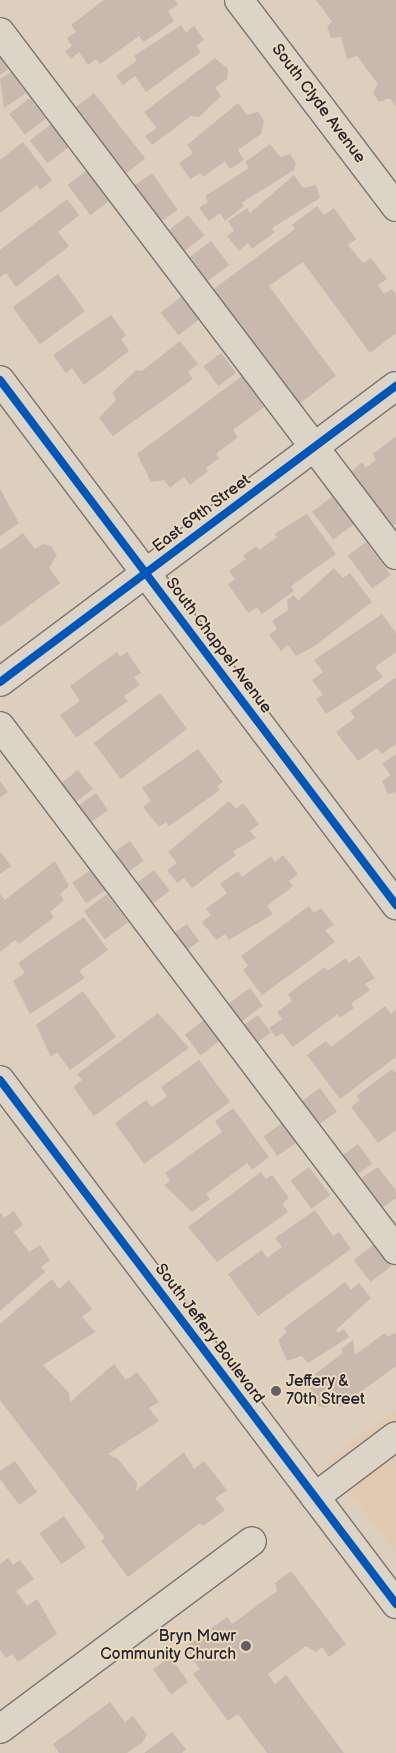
<!DOCTYPE html>
<style>
body{margin:0}
#map{position:relative;width:396px;height:1753px;overflow:hidden;background:#ddcfbd;font-family:"Balsamiq Sans",sans-serif}
div>[style]{position:absolute}
[style*='--x']{left:calc(var(--x)*1px);top:calc(var(--y)*1px);width:calc(var(--w)*1px);rotate:calc(var(--a)*1deg)}
.built>*{inset:0;background:#e2c9b1}
.building>*{inset:0;background:#c8b8ae;transform-origin:0 0}
.roads{filter:drop-shadow(1px 0 #7b7471) drop-shadow(-1px 0 #7b7471) drop-shadow(0 1px #7b7471) drop-shadow(0 -1px #7b7471)}
.minor>*{height:28px;margin:-14px;padding:0 14px;transform-origin:14px;border-radius:14px;background:#dcd4c7}
.cycleway>*{height:8px;margin:-4px;padding:0 4px;transform-origin:4px;border-radius:4px;background:#0057b8}
.dots>*{width:14px;height:14px;translate:-50% -50%;box-sizing:border-box;border:2px solid #eddbb8;border-radius:50%}
span{translate:-50% -50%;white-space:nowrap;text-align:center;line-height:1.15;-webkit-text-stroke:4px #eddbb8;paint-order:stroke}
.street-label{font-size:16px;color:#22223b}
.poi-label{font-size:16px;color:#22223b}
.left{translate:0 -50%;text-align:left}
.right{translate:-100% -50%;text-align:right}
</style>
<div id="map">
<div class="built">
<i style="clip-path:polygon(396px 1409px,396px 1554px,326px 1461px)"></i>
</div>
<div class="building">
<i style="clip-path:polygon(104px 0,175px 0,178px 5px,168px 11px,174px 21px,144px 42px,139px 36px,100px 64px,96px 59px,88px 65px,79px 52px,71px 59px,65px 51px,72px 46px,67px 38px,76px 32px,71px 25px)"></i>
<i style="clip-path:polygon(316px 0,396px 0,396px 107px,390px 98px,379px 102px,373px 93px,378px 84px,357px 56px,347px 59px,341px 37px,331px 38px,327px 26px,332px 22px)"></i>
<i style="clip-path:polygon(181px 25px,186px 33px,194px 26px,204px 40px,196px 46px,201px 52px,146px 92px,135px 76px,123px 85px,116px 76px,137px 60px,134px 56px)"></i>
<i style="clip-path:polygon(0 53px,10px 68px,0 75px)"></i>
<i style="clip-path:polygon(215px 58px,228px 69px,227px 79px,215px 88px,221px 96px,199px 117px,191px 116px,152px 145px,145px 136px,157px 128px,144px 112px)"></i>
<i style="clip-path:polygon(11px 72px,26px 93px,4px 108px,0 79px)"></i>
<i style="left:94px;top:93px;width:83px;height:27px;rotate:52deg"></i>
<i style="left:30px;top:98px;width:26px;height:26px;rotate:53deg"></i>
<i style="clip-path:polygon(238px 103px,247px 115px,258px 112px,264px 121px,261px 134px,238px 150px,244px 160px,230px 169px,225px 161px,203px 177px,200px 173px,190px 179px,179px 163px,193px 153px,187px 145px)"></i>
<i style="left:51px;top:124px;width:29px;height:27px;rotate:52deg"></i>
<i style="clip-path:polygon(23px 142px,52px 180px,40px 190px,37px 185px,0 213px,0 160px)"></i>
<i style="clip-path:polygon(270px 144px,280px 157px,290px 154px,296px 163px,294px 170px,241px 203px,244px 206px,225px 221px,220px 213px,209px 221px,199px 208px,208px 202px,205px 196px,249px 168px,245px 162px)"></i>
<i style="left:86px;top:171px;width:38px;height:23px;rotate:53deg"></i>
<i style="left:152px;top:173px;width:45px;height:25px;rotate:55deg"></i>
<i style="clip-path:polygon(294px 175px,303px 188px,316px 185px,320px 198px,272px 228px,275px 232px,252px 249px,248px 243px,239px 251px,227px 236px,234px 231px,228px 221px,247px 208px,250px 213px)"></i>
<i style="clip-path:polygon(67px 199px,79px 215px,58px 232px,69px 246px,16px 287px,6px 273px,0 277px,0 250px)"></i>
<i style="clip-path:polygon(317px 206px,324px 215px,334px 208px,356px 239px,348px 245px,363px 263px,371px 258px,387px 279px,378px 285px,384px 294px,392px 289px,396px 295px,396px 333px,370px 353px,303px 262px,269px 286px,336px 376px,296px 406px,211px 291px,295px 229px,292px 225px)"></i>
<i style="left:188px;top:215px;width:26px;height:26px;rotate:51deg"></i>
<i style="left:211px;top:241px;width:30px;height:27px;rotate:53deg"></i>
<i style="left:58px;top:274px;width:46px;height:56px;rotate:54deg"></i>
<i style="left:182px;top:296px;width:29px;height:27px;rotate:52deg"></i>
<i style="clip-path:polygon(111px 315px,126px 335px,121px 339px,129px 351px,84px 385px,72px 368px,66px 373px,53px 355px)"></i>
<i style="clip-path:polygon(180px 341px,198px 364px,188px 372px,193px 379px,113px 436px,99px 418px,116px 400px,112px 393px,136px 370px,142px 371px)"></i>
<i style="left:221px;top:353px;width:25px;height:22px;rotate:53deg"></i>
<i style="clip-path:polygon(242px 376px,264px 407px,233px 430px,238px 437px,216px 454px,219px 458px,206px 468px,208px 471px,190px 485px,184px 477px,170px 488px,164px 480px,151px 482px,137px 454px)"></i>
<i style="clip-path:polygon(396px 436px,396px 524px,389px 528px,349px 474px,362px 462px,366px 468px,376px 460px,373px 454px)"></i>
<i style="clip-path:polygon(0 489px,19px 523px,0 536px)"></i>
<i style="left:333px;top:496px;width:35px;height:26px;rotate:53deg"></i>
<i style="clip-path:polygon(307px 514px,336px 554px,291px 586px,294px 591px,262px 614px,257px 607px,248px 613px,228px 584px,235px 579px,229px 571px,246px 559px,243px 556px,256px 546px,259px 550px,277px 537px,274px 534px)"></i>
<i style="clip-path:polygon(23px 533px,35px 549px,43px 544px,51px 546px,57px 555px,49px 568px,60px 583px,0 627px,0 550px)"></i>
<i style="left:366px;top:542px;width:41px;height:23px;rotate:53deg"></i>
<i style="clip-path:polygon(334px 568px,343px 578px,350px 573px,372px 602px,313px 647px,296px 656px,288px 645px,281px 651px,269px 635px,277px 629px,272px 621px,288px 610px,287px 600px,294px 595px,298px 601px)"></i>
<i style="clip-path:polygon(382px 614px,396px 633px,396px 652px,375px 667px,383px 677px,326px 714px,316px 699px,323px 695px,312px 680px,323px 672px,314px 660px)"></i>
<i style="clip-path:polygon(117px 652px,120px 657px,127px 652px,141px 673px,134px 677px,140px 685px,124px 696px,128px 701px,76px 738px,60px 715px,80px 701px,70px 686px)"></i>
<i style="clip-path:polygon(396px 677px,396px 744px,382px 754px,377px 748px,358px 761px,336px 732px,355px 718px,350px 711px)"></i>
<i style="left:160px;top:693px;width:45px;height:83px;rotate:53deg"></i>
<i style="clip-path:polygon(198px 749px,223px 782px,217px 786px,220px 790px,169px 826px,166px 822px,159px 827px,143px 807px,151px 801px,142px 788px)"></i>
<i style="clip-path:polygon(396px 754px,396px 792px,388px 794px,382px 781px,391px 775px,382px 764px)"></i>
<i style="left:78px;top:770px;width:24px;height:25px;rotate:52deg"></i>
<i style="clip-path:polygon(0 781px,8px 792px,0 798px)"></i>
<i style="left:96px;top:793px;width:21px;height:26px;rotate:55deg"></i>
<i style="clip-path:polygon(229px 801px,236px 809px,243px 803px,259px 824px,250px 831px,256px 838px,233px 851px,236px 855px,192px 888px,184px 878px,177px 883px,167px 870px,177px 863px,168px 852px)"></i>
<i style="left:130px;top:841px;width:24px;height:25px;rotate:55deg"></i>
<i style="clip-path:polygon(0 851px,11px 866px,0 874px)"></i>
<i style="clip-path:polygon(283px 855px,298px 874px,289px 881px,293px 886px,267px 906px,273px 914px,229px 940px,225px 934px,216px 940px,202px 922px,211px 915px,206px 909px,227px 893px,220px 884px,238px 871px,242px 877px,271px 856px,275px 862px)"></i>
<i style="clip-path:polygon(55px 861px,69px 886px,60px 894px,64px 900px,50px 912px,54px 917px,19px 944px,15px 940px,0 952px,0 894px,5px 900px)"></i>
<i style="left:92px;top:869px;width:25px;height:24px;rotate:56deg"></i>
<i style="left:154px;top:870px;width:26px;height:27px;rotate:53deg"></i>
<i style="left:107px;top:894px;width:35px;height:29px;rotate:53deg"></i>
<i style="clip-path:polygon(309px 906px,314px 913px,321px 908px,334px 925px,325px 930px,335px 942px,262px 995px,243px 970px,248px 966px,241px 956px)"></i>
<i style="clip-path:polygon(84px 917px,108px 950px,79px 971px,85px 978px,30px 1014px,13px 981px,25px 973px,18px 963px)"></i>
<i style="left:187px;top:924px;width:21px;height:21px;rotate:55deg"></i>
<i style="clip-path:polygon(359px 956px,375px 978px,365px 984px,370px 990px,351px 1004px,354px 1008px,340px 1018px,338px 1014px,293px 1047px,282px 1033px,276px 1037px,269px 1028px,282px 1019px,277px 1012px,292px 1001px,288px 994px,325px 967px,327px 971px,346px 958px,349px 963px)"></i>
<i style="left:250px;top:988px;width:22px;height:28px;rotate:54deg"></i>
<i style="clip-path:polygon(83px 991px,116px 1037px,70px 1070px,57px 1052px,51px 1057px,36px 1025px)"></i>
<i style="clip-path:polygon(385px 1006px,391px 1014px,396px 1009px,396px 1057px,340px 1099px,307px 1055px,326px 1041px,331px 1047px)"></i>
<i style="clip-path:polygon(158px 1013px,189px 1048px,94px 1116px,73px 1087px,82px 1080px,77px 1074px)"></i>
<i style="left:258px;top:1015px;width:22px;height:21px;rotate:54deg"></i>
<i style="left:204px;top:1020px;width:26px;height:24px;rotate:53deg"></i>
<i style="clip-path:polygon(199px 1060px,230px 1102px,144px 1164px,115px 1123px,146px 1100px,152px 1107px,167px 1096px,161px 1087px)"></i>
<i style="clip-path:polygon(392px 1069px,396px 1073px,396px 1130px,378px 1143px,351px 1107px,360px 1100px,356px 1096px)"></i>
<i style="left:320px;top:1088px;width:29px;height:29px;rotate:54deg"></i>
<i style="clip-path:polygon(233px 1108px,269px 1157px,252px 1170px,247px 1163px,206px 1194px,210px 1199px,192px 1212px,164px 1185px,170px 1181px,165px 1173px,222px 1132px,215px 1121px)"></i>
<i style="left:282px;top:1123px;width:24px;height:23px;rotate:54deg"></i>
<i style="left:358px;top:1144px;width:24px;height:23px;rotate:54deg"></i>
<i style="left:309px;top:1167px;width:35px;height:23px;rotate:53deg"></i>
<i style="clip-path:polygon(378px 1167px,396px 1191px,396px 1198px,379px 1210px,357px 1181px)"></i>
<i style="clip-path:polygon(261px 1172px,266px 1179px,272px 1175px,289px 1198px,282px 1204px,288px 1212px,217px 1262px,188px 1227px)"></i>
<i style="clip-path:polygon(315px 1210px,333px 1236px,339px 1232px,351px 1249px,258px 1316px,228px 1274px,262px 1250px,267px 1258px,282px 1247px,275px 1238px)"></i>
<i style="clip-path:polygon(14px 1211px,23px 1225px,14px 1232px,29px 1252px,40px 1245px,50px 1260px,41px 1267px,45px 1272px,0 1311px,0 1212px,4px 1218px)"></i>
<i style="left:374px;top:1244px;width:28px;height:26px;rotate:52deg"></i>
<i style="clip-path:polygon(52px 1279px,59px 1289px,69px 1280px,92px 1309px,82px 1317px,95px 1332px,43px 1365px,69px 1393px,70px 1402px,114px 1364px,126px 1380px,137px 1372px,159px 1402px,149px 1408px,159px 1421px,108px 1454px,118px 1459px,137px 1483px,136px 1491px,184px 1452px,194px 1469px,204px 1461px,227px 1490px,215px 1498px,225px 1510px,203px 1526px,200px 1523px,128px 1577px,101px 1541px,105px 1538px,0 1400px,0 1324px)"></i>
<i style="clip-path:polygon(345px 1282px,351px 1290px,359px 1283px,371px 1298px,336px 1330px,338px 1333px,344px 1329px,349px 1337px,308px 1363px,302px 1356px,287px 1361px,278px 1340px,287px 1332px,284px 1328px)"></i>
<i style="clip-path:polygon(396px 1332px,396px 1366px,340px 1407px,335px 1400px,327px 1407px,317px 1406px,310px 1396px,311px 1387px,319px 1380px,315px 1374px,343px 1353px,341px 1349px,353px 1340px,355px 1355px,385px 1333px,388px 1337px)"></i>
<i style="clip-path:polygon(15px 1461px,37px 1492px,19px 1505px,0 1479px,0 1471px)"></i>
<i style="left:64px;top:1516px;width:38px;height:30px;rotate:55deg"></i>
<i style="clip-path:polygon(8px 1558px,13px 1565px,20px 1560px,34px 1579px,16px 1591px,27px 1606px,37px 1599px,57px 1634px,18px 1662px,12px 1654px,6px 1658px,0 1650px,0 1564px)"></i>
<i style="clip-path:polygon(291px 1571px,346px 1644px,329px 1657px,322px 1647px,316px 1652px,306px 1646px,268px 1674px,275px 1684px,286px 1675px,344px 1753px,267px 1753px,238px 1714px,228px 1721px,193px 1674px,200px 1669px,184px 1648px,227px 1617px,232px 1624px,277px 1591px,275px 1583px)"></i>
<i style="left:170px;top:1657px;width:31px;height:21px;rotate:54deg"></i>
<i style="clip-path:polygon(110px 1702px,125px 1722px,133px 1716px,147px 1735px,142px 1743px,127px 1753px,59px 1753px,53px 1744px)"></i>
<i style="clip-path:polygon(172px 1732px,186px 1749px,182px 1753px,144px 1753px)"></i>
</div>
<div class="roads">
<div class="minor">
<i style="--x:239;--y:0;--w:260;--a:52.8"></i>
<i style="--x:0;--y:32;--w:656;--a:52.87"></i>
<i style="--x:0;--y:380;--w:658;--a:52.97"></i>
<i style="--x:0;--y:682;--w:494;--a:-36.8"></i>
<i style="--x:0;--y:726;--w:657;--a:52.92"></i>
<i style="--x:0;--y:1080;--w:657;--a:52.92"></i>
<i style="--x:315;--y:1497;--w:101;--a:-37"></i>
<i style="--x:0;--y:1729;--w:314;--a:-36.7"></i>
</div>
</div>
<div class="cycleway">
<i style="--x:0;--y:380;--w:658;--a:52.97"></i>
<i style="--x:0;--y:682;--w:494;--a:-36.8"></i>
<i style="--x:0;--y:1080;--w:657;--a:52.92"></i>
</div>
<div class="dots">
<i style="left:276px;top:1391px;background:#635f68"></i>
<i style="left:246px;top:1646px;background:#635f68"></i>
</div>
<div class="street-label">
<span style="left:318px;top:104px;rotate:53deg">South Clyde Avenue</span>
<span style="left:202px;top:514px;rotate:-37deg">East 69th Street</span>
<span style="left:218px;top:646px;rotate:53deg">South Chappel Avenue</span>
<span style="left:209px;top:1334px;rotate:53deg">South Jeffery Boulevard</span>
</div>
<div class="poi-label">
<span class="left" style="left:286px;top:1391px">Jeffery &amp;<br>70th Street</span>
<span class="right" style="left:236px;top:1646px">Bryn Mawr<br>Community Church</span>
</div>
</div>
